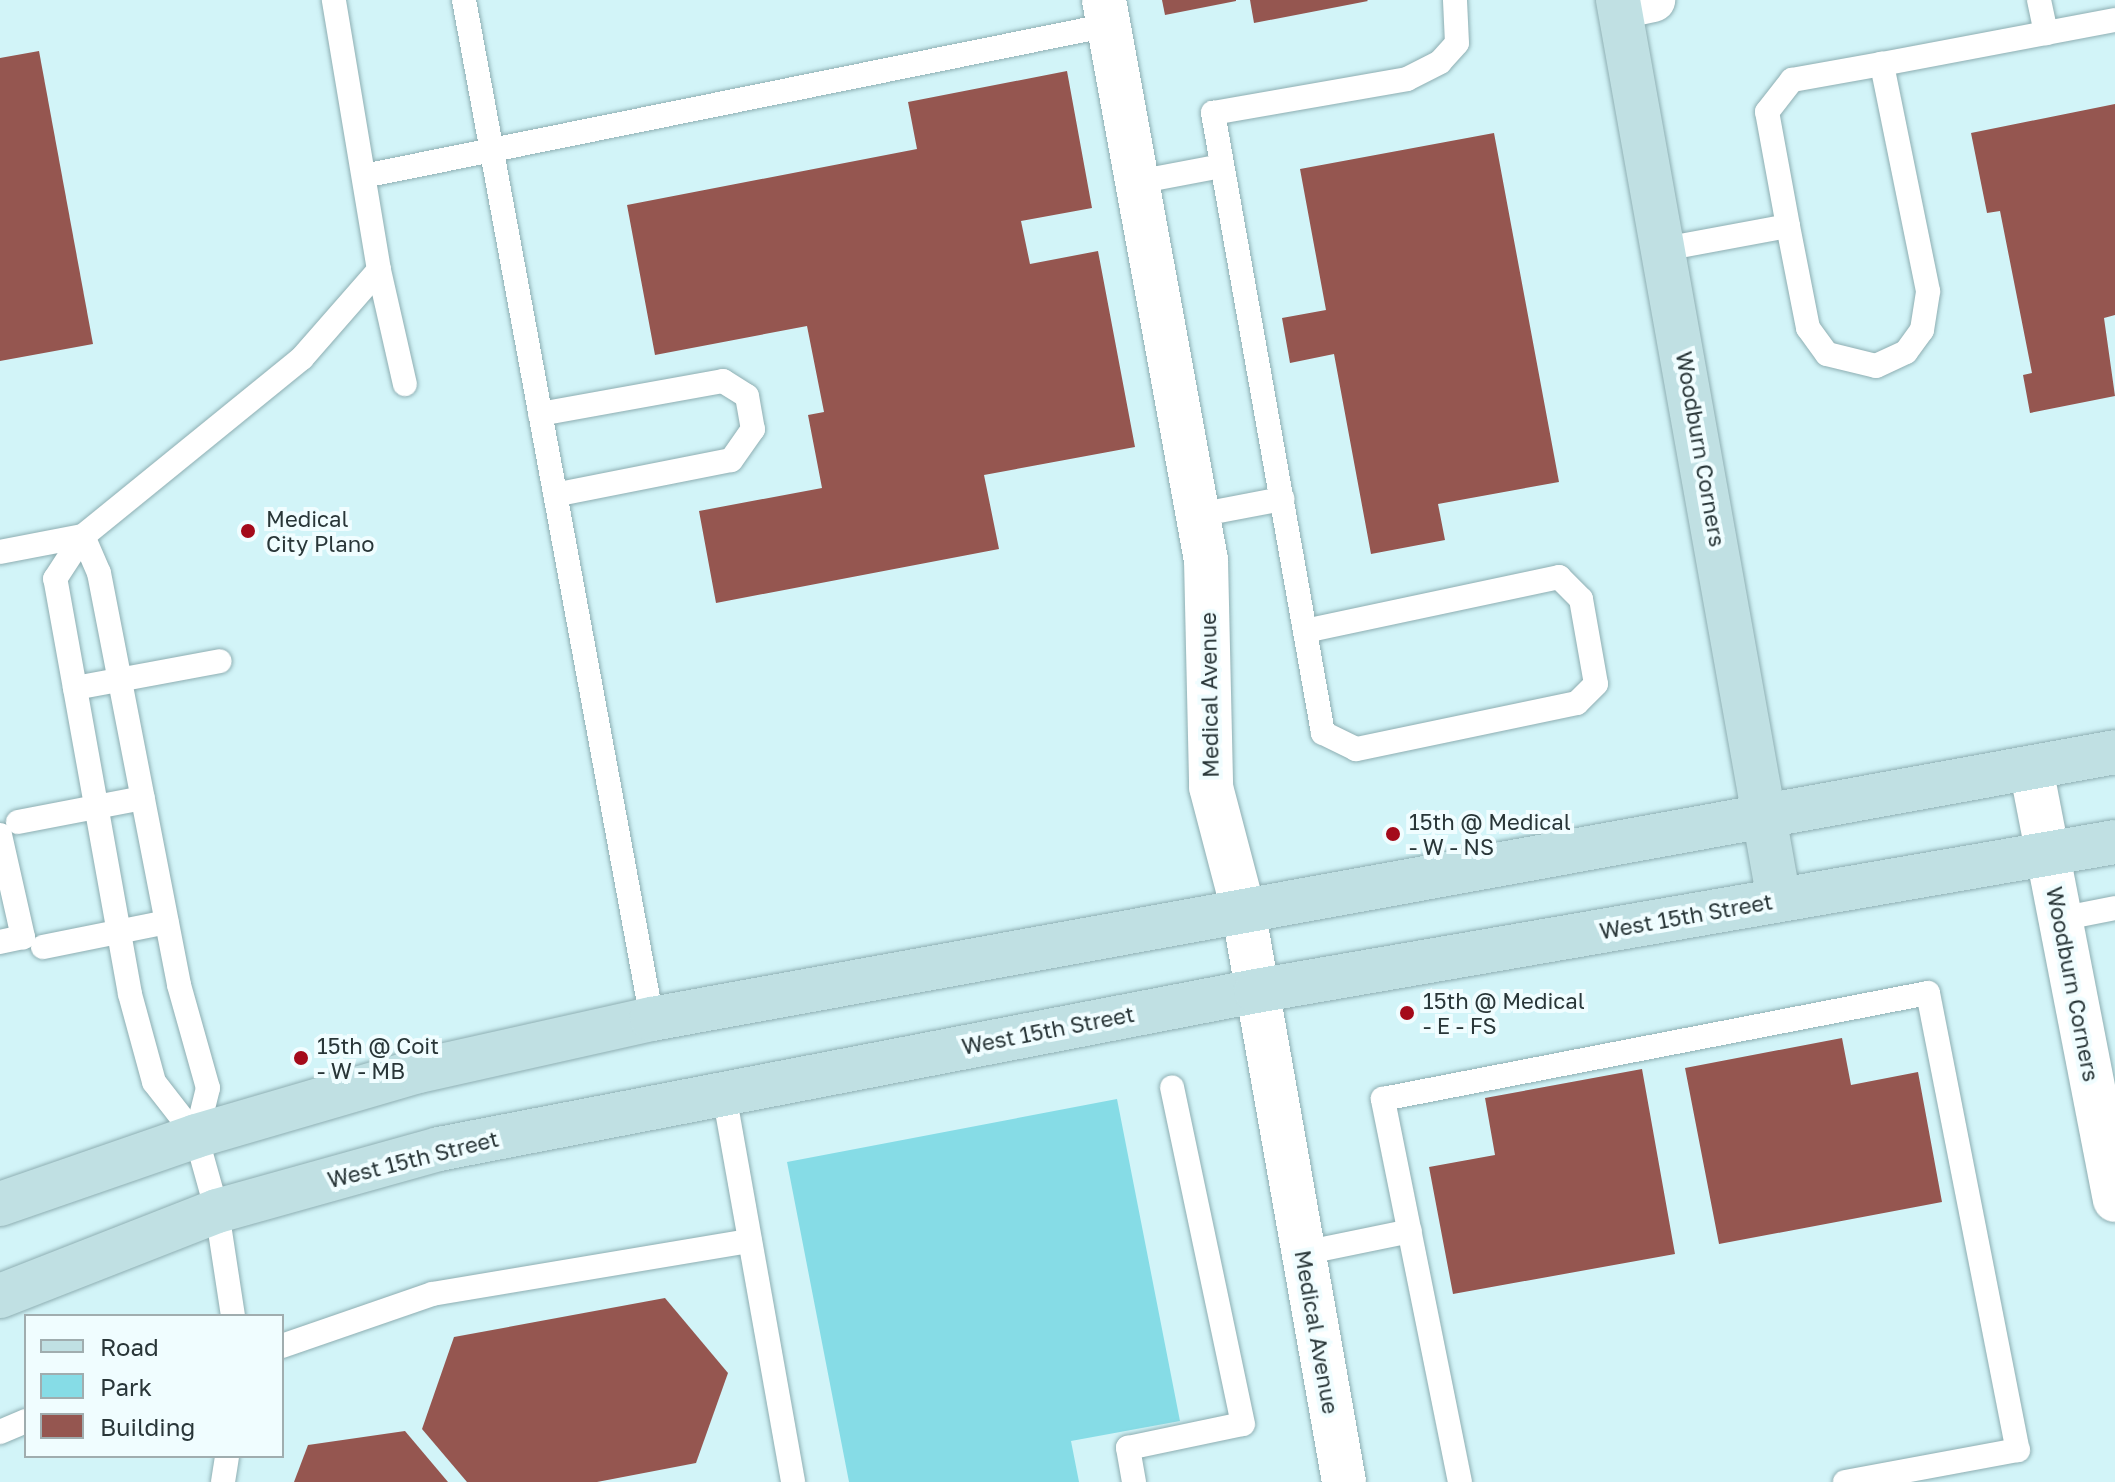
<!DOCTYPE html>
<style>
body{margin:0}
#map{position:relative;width:2115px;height:1482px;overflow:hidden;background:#d2f4f8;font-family:"Golos Text",sans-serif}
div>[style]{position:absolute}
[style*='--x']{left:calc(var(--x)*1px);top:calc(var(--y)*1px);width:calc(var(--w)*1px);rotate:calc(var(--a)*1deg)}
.green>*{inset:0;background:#86dce6}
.building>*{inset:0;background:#955650}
.roads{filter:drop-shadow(0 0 2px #8eaeb2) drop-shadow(0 0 2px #8eaeb2)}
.lane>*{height:24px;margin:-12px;padding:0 12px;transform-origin:12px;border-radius:12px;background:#fff}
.street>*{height:44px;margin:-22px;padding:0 22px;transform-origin:22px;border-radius:22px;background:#fff}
.secondary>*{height:44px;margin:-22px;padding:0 22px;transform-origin:22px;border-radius:22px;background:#c0e0e3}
.dots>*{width:22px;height:22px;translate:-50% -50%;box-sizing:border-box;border:4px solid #f0fdff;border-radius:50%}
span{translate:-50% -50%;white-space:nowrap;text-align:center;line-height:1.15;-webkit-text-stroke:8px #f0fdff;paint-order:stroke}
.street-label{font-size:22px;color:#293638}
.poi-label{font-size:22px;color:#293638}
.left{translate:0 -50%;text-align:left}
.legend{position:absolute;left:24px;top:1314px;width:260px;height:144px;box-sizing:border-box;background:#f0fdff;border:2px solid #a0adaf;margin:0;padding:10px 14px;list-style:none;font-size:24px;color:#293638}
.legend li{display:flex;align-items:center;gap:16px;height:40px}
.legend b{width:40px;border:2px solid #a0adaf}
</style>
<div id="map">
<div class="green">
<i style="clip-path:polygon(1117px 1099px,1180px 1421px,1071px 1441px,1079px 1482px,849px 1482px,787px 1162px)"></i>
</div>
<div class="building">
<i style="clip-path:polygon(1162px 0,1236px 0,1236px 1px,1165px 15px)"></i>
<i style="clip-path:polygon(1250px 0,1367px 0,1368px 1px,1254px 23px)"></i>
<i style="clip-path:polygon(39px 51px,93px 344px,0 361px,0 58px)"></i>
<i style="clip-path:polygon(1067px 71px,1092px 208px,1021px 221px,1030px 264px,1098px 251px,1135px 447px,984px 475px,999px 549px,716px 603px,699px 511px,822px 488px,808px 415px,824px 412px,807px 326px,655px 355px,627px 205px,917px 149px,908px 102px)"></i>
<i style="clip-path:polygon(2115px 104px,2115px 315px,2104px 318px,2115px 396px,2030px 413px,2023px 375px,2032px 373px,2000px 211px,1987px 213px,1971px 133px)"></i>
<i style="clip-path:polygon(1494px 133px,1559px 482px,1438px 504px,1445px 540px,1371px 554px,1334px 354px,1290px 363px,1282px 318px,1326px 310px,1300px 169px)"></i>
<i style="clip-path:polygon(1842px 1038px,1851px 1085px,1918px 1072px,1942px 1202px,1719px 1244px,1685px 1068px)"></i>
<i style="clip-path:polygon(1642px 1069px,1675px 1254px,1453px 1294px,1429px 1167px,1495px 1155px,1485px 1098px)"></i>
<i style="clip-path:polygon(665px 1298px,728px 1373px,696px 1463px,597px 1482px,467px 1482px,422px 1429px,454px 1337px)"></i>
<i style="clip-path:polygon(405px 1431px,448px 1482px,294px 1482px,308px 1445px)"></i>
</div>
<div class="roads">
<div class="lane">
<i style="--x:464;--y:0;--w:1036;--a:79.55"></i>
<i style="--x:2039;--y:0;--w:34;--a:78"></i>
<i style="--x:364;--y:176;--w:760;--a:-11.46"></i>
<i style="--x:1137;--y:182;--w:86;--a:-10.7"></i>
<i style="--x:1788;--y:226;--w:116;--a:-100.4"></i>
<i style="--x:1767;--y:112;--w:41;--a:-52"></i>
<i style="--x:1792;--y:80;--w:91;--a:-10.1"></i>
<i style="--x:1664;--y:249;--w:126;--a:-10.5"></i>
<i style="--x:1788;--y:226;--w:104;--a:78.9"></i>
<i style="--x:1808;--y:328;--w:32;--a:54"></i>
<i style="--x:1827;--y:354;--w:50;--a:13.8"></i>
<i style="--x:1876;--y:366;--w:33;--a:-25"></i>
<i style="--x:1906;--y:352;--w:27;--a:-54"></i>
<i style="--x:1922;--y:330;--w:39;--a:-81"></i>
<i style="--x:1928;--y:291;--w:232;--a:-101.5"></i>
<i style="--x:1882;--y:64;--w:237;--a:-10.7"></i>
<i style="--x:379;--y:270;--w:117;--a:77.2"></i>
<i style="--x:540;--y:414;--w:186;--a:-10.2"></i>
<i style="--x:723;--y:381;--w:28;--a:32"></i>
<i style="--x:747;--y:396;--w:34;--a:80"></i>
<i style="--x:753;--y:429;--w:38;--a:125"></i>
<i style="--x:731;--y:460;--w:179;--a:168.8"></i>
<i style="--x:1198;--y:515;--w:86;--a:-10.8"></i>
<i style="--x:83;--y:536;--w:40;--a:66.6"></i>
<i style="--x:99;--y:573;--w:420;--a:79"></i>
<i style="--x:179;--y:985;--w:107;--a:74.3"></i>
<i style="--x:208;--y:1088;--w:49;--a:104"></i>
<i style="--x:0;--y:552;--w:85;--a:-10.9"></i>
<i style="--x:1305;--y:631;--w:260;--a:-12"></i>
<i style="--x:1559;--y:577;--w:31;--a:45"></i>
<i style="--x:1581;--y:599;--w:86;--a:80"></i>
<i style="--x:1596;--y:684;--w:27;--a:135"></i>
<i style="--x:1577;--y:703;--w:226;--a:168.2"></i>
<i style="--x:1356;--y:749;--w:37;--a:-154"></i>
<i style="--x:1323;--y:733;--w:630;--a:-100.06"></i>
<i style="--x:1213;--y:113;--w:197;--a:-9.9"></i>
<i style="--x:1407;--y:79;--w:37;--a:-27"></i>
<i style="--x:1440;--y:62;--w:25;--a:-48"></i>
<i style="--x:1457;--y:43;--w:43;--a:-92.7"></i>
<i style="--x:75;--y:688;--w:147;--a:-10.5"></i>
<i style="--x:18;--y:822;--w:127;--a:-10.9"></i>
<i style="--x:0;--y:835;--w:105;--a:77.3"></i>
<i style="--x:23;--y:937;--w:24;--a:168"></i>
<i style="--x:2060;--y:919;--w:56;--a:-11.3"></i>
<i style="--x:43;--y:947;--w:126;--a:-11.4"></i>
<i style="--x:724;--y:1094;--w:394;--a:79.9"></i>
<i style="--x:1303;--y:1253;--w:109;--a:-11.6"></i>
<i style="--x:233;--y:1316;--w:106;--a:-98.7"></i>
<i style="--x:217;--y:1211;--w:78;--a:-105.6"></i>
<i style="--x:196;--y:1136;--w:68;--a:-127.9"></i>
<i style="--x:154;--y:1082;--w:91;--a:-105.3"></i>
<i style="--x:130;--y:994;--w:422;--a:-100.2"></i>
<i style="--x:55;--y:579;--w:51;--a:-56.9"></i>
<i style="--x:83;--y:536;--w:282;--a:-39.1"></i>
<i style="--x:302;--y:358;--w:117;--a:-48.8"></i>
<i style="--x:379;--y:270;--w:274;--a:-99.5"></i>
<i style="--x:282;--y:1346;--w:159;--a:-19.1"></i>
<i style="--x:432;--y:1294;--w:322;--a:-9.5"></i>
<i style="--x:0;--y:1432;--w:28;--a:-23"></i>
<i style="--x:223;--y:1482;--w:26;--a:-81"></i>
<i style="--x:1134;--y:1482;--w:35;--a:-100"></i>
<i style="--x:1128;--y:1448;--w:117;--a:-11.8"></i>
<i style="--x:1243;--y:1424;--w:344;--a:-101.9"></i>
<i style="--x:1460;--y:1482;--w:391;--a:-101.4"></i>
<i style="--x:1383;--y:1099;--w:555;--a:-11.01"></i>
<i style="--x:1928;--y:993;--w:466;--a:78.9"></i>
<i style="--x:2018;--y:1450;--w:176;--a:169.5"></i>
</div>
<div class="street">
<i style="--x:1104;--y:0;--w:569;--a:79.68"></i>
<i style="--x:1206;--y:560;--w:227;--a:88.7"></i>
<i style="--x:1211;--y:787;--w:126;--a:75.3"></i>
<i style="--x:1243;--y:909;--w:582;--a:80"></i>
<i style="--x:1620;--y:7;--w:34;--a:-12"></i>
<i style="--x:2031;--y:768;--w:440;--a:79"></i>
</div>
<div class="secondary">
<i style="--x:1618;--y:0;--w:914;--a:79.86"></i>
<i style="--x:0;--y:1204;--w:207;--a:-19.1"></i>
<i style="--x:196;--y:1136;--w:232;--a:-16.3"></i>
<i style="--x:419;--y:1071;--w:239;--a:-12.6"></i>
<i style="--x:652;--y:1019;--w:1487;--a:-10.34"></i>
<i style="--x:0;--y:1296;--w:233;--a:-21.4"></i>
<i style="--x:217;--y:1211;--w:230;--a:-15.6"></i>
<i style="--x:439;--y:1149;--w:832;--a:-10.95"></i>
<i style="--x:1256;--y:991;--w:872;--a:-9.84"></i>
</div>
</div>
<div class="dots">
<i style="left:248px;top:531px;background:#a40a1a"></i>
<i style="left:1393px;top:834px;background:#a40a1a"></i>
<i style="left:1407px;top:1013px;background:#a40a1a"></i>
<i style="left:301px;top:1058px;background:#a40a1a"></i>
</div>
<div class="street-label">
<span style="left:1701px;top:449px;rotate:80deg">Woodburn Corners</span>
<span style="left:1209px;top:695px;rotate:-91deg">Medical Avenue</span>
<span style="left:1686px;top:916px;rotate:-10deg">West 15th Street</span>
<span style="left:2073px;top:984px;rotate:79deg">Woodburn Corners</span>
<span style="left:1048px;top:1030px;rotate:-11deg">West 15th Street</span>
<span style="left:413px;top:1159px;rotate:-14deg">West 15th Street</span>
<span style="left:1317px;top:1332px;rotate:80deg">Medical Avenue</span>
</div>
<div class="poi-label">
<span class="left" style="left:266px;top:531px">Medical<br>City Plano</span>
<span class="left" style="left:1409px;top:834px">15th @ Medical<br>- W - NS</span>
<span class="left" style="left:1423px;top:1013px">15th @ Medical<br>- E - FS</span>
<span class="left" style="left:317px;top:1058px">15th @ Coit<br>- W - MB</span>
</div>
<ul class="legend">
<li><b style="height:10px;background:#c0e0e3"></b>Road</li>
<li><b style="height:22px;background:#86dce6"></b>Park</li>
<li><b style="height:22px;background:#955650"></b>Building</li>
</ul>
</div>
